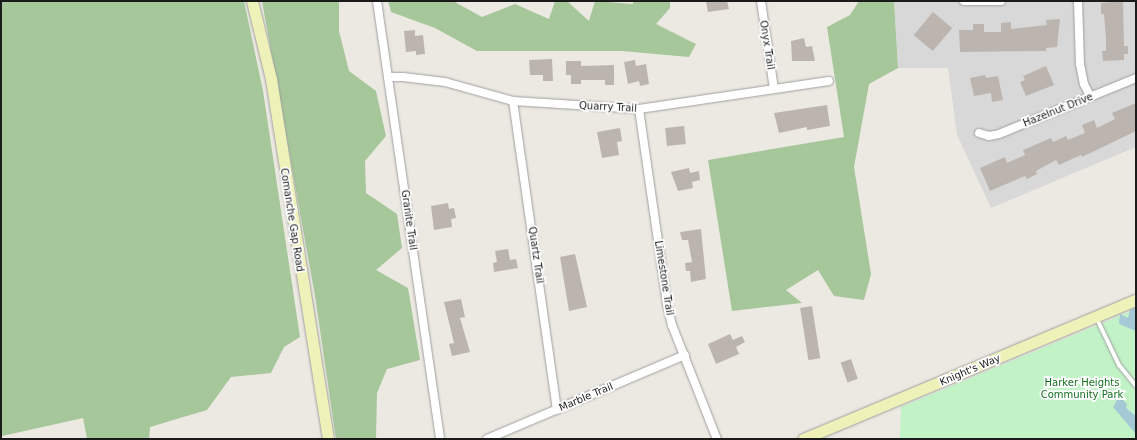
<!DOCTYPE html>
<style>
body{margin:0}
#map{position:relative;width:1137px;height:440px;overflow:hidden;background:#ece9e2;font-family:"DejaVu Sans",sans-serif}
div>[style]{position:absolute}
[style*='--x']{left:calc(var(--x)*1px);top:calc(var(--y)*1px);width:calc(var(--w)*1px);rotate:calc(var(--a)*1deg)}
.residential>*{inset:0;background:#d9d8d8}
.forest>*{inset:0;background:#a6c79a}
.park>*{inset:0;background:#c1f3c7}
.water>*{inset:0;background:#a6c9d6}
.building>*{inset:0;background:#bcb5af;transform-origin:0 0}
.roads{filter:drop-shadow(0 0 1px #9f9f9f) drop-shadow(0 0 1px #9f9f9f)}
.lane>*{height:4px;margin:-2px;padding:0 2px;transform-origin:2px;border-radius:2px;background:#fff}
.street>*{height:8px;margin:-4px;padding:0 4px;transform-origin:4px;border-radius:4px;background:#fff}
.secondary>*{height:11px;margin:-5.5px;padding:0 5.5px;transform-origin:5.5px;border-radius:5.5px;background:#eef2b9}
span{translate:-50% -50%;white-space:nowrap;text-align:center;line-height:1.15;-webkit-text-stroke:3.5px #fff;paint-order:stroke}
.street-label{font-size:10px;color:#1b1b1b}
.park-label{font-size:10px;color:#156d1f}
.frame{position:absolute;inset:0;border:2px solid #1b1b1b;pointer-events:none}
</style>
<div id="map">
<div class="residential">
<i style="clip-path:polygon(894px 1px,1136px 1px,1136px 147px,991px 208px,957px 135px,948px 68px,898px 68px)"></i>
</div>
<div class="forest">
<i style="clip-path:polygon(1px 1px,244px 1px,263px 91px,300px 337px,284px 347px,271px 373px,231px 377px,207px 410px,150px 427px,149px 439px,87px 439px,83px 418px,2px 436px,1px 439px)"></i>
<i style="clip-path:polygon(262px 1px,339px 1px,339px 31px,349px 71px,376px 91px,386px 136px,365px 161px,366px 193px,397px 214px,402px 248px,376px 270px,408px 288px,420px 360px,387px 369px,377px 393px,376px 439px,336px 439px,315px 296px)"></i>
<i style="clip-path:polygon(388px 1px,453px 1px,482px 17px,515px 4px,549px 19px,555px 1px,567px 1px,589px 21px,595px 1px,633px 4px,633px 1px,670px 1px,670px 8px,656px 24px,696px 44px,689px 57px,622px 51px,477px 51px,435px 28px,391px 12px)"></i>
<i style="clip-path:polygon(859px 1px,894px 1px,898px 68px,869px 84px,854px 167px,871px 274px,864px 300px,834px 296px,818px 270px,786px 290px,802px 303px,732px 311px,708px 160px,844px 137px,827px 27px,850px 15px)"></i>
</div>
<div class="park">
<i style="clip-path:polygon(1136px 309px,1136px 439px,900px 439px,901px 407px)"></i>
</div>
<div class="water">
<i style="clip-path:polygon(1136px 307px,1136px 331px,1119px 324px,1120px 314px,1128px 318px,1130px 310px)"></i>
<i style="clip-path:polygon(1117px 400px,1123px 400px,1127px 404px,1126px 408px,1136px 416px,1136px 434px,1113px 407px)"></i>
</div>
<div class="building">
<i style="clip-path:polygon(706px 1px,727px 1px,729px 9px,708px 12px)"></i>
<i style="clip-path:polygon(1123px 1px,1124px 46px,1128px 46px,1128px 54px,1124px 54px,1124px 60px,1103px 61px,1102px 51px,1106px 51px,1106px 37px,1104px 14px,1101px 14px,1101px 3px)"></i>
<i style="left:933px;top:12px;width:25px;height:30px;rotate:40deg"></i>
<i style="clip-path:polygon(1060px 19px,1057px 47px,1046px 48px,1046px 51px,960px 52px,959px 30px,973px 30px,973px 24px,984px 24px,984px 32px,1001px 32px,1001px 23px,1011px 22px,1011px 29px,1047px 25px,1046px 20px)"></i>
<i style="clip-path:polygon(415px 30px,415px 36px,423px 35px,425px 54px,416px 55px,416px 51px,406px 52px,404px 31px)"></i>
<i style="clip-path:polygon(804px 38px,806px 47px,812px 46px,815px 61px,792px 61px,791px 41px)"></i>
<i style="clip-path:polygon(552px 59px,553px 81px,543px 81px,543px 75px,530px 75px,529px 60px)"></i>
<i style="clip-path:polygon(635px 60px,636px 66px,646px 64px,649px 84px,640px 86px,639px 81px,628px 84px,624px 62px)"></i>
<i style="clip-path:polygon(566px 61px,581px 61px,581px 66px,614px 65px,614px 85px,605px 85px,605px 80px,581px 80px,581px 84px,571px 84px,571px 75px,566px 75px)"></i>
<i style="clip-path:polygon(1046px 66px,1054px 85px,1026px 96px,1020px 82px,1025px 80px,1023px 76px)"></i>
<i style="clip-path:polygon(985px 75px,986px 78px,998px 76px,1003px 100px,992px 102px,991px 93px,974px 96px,970px 78px)"></i>
<i style="clip-path:polygon(1136px 103px,1136px 131px,1082px 157px,1081px 155px,1059px 165px,1056px 160px,1036px 171px,1037px 174px,1027px 179px,1025px 176px,990px 191px,980px 168px,1005px 157px,1007px 163px,1025px 155px,1023px 150px,1051px 138px,1053px 142px,1066px 136px,1068px 140px,1085px 133px,1082px 125px,1094px 120px,1097px 128px,1115px 119px,1112px 113px)"></i>
<i style="clip-path:polygon(827px 105px,830px 126px,807px 130px,807px 127px,779px 133px,774px 113px)"></i>
<i style="left:684px;top:126px;width:18px;height:19px;rotate:84deg"></i>
<i style="clip-path:polygon(620px 128px,622px 141px,617px 142px,619px 155px,602px 158px,597px 132px)"></i>
<i style="clip-path:polygon(689px 168px,690px 173px,699px 171px,700px 180px,692px 182px,693px 188px,678px 191px,671px 172px)"></i>
<i style="clip-path:polygon(448px 203px,449px 209px,454px 208px,456px 218px,451px 219px,452px 227px,434px 230px,431px 206px)"></i>
<i style="clip-path:polygon(701px 229px,706px 279px,691px 282px,690px 271px,686px 271px,685px 263px,692px 262px,688px 240px,682px 240px,680px 232px)"></i>
<i style="clip-path:polygon(508px 249px,510px 260px,516px 259px,518px 268px,494px 272px,493px 263px,497px 262px,495px 251px)"></i>
<i style="clip-path:polygon(575px 254px,587px 307px,569px 311px,560px 257px)"></i>
<i style="clip-path:polygon(461px 299px,465px 317px,460px 318px,470px 352px,452px 356px,449px 344px,454px 343px,444px 302px)"></i>
<i style="left:812px;top:306px;width:53px;height:12px;rotate:81deg"></i>
<i style="clip-path:polygon(730px 334px,733px 340px,742px 336px,745px 342px,736px 347px,739px 354px,716px 364px,708px 344px)"></i>
<i style="left:851px;top:359px;width:21px;height:11px;rotate:71deg"></i>
</div>
<div class="roads">
<div class="lane">
<i style="--x:1096;--y:317;--w:53;--a:64.4"></i>
<i style="--x:1119;--y:365;--w:27;--a:51"></i>
</div>
<div class="street">
<i style="--x:377;--y:1;--w:443;--a:81.8"></i>
<i style="--x:761;--y:1;--w:89;--a:81.6"></i>
<i style="--x:964;--y:1;--w:37;--a:0"></i>
<i style="--x:1078;--y:1;--w:63;--a:88.2"></i>
<i style="--x:1080;--y:64;--w:20;--a:79"></i>
<i style="--x:1084;--y:84;--w:13;--a:63"></i>
<i style="--x:388;--y:77;--w:15;--a:0"></i>
<i style="--x:403;--y:77;--w:42;--a:6.8"></i>
<i style="--x:445;--y:82;--w:71;--a:15.6"></i>
<i style="--x:513;--y:101;--w:126;--a:3.6"></i>
<i style="--x:639;--y:109;--w:192;--a:-8.4"></i>
<i style="--x:513;--y:101;--w:312;--a:81.9"></i>
<i style="--x:639;--y:109;--w:197;--a:81.8"></i>
<i style="--x:667;--y:304;--w:22;--a:77"></i>
<i style="--x:672;--y:325;--w:123;--a:68.5"></i>
<i style="--x:979;--y:133;--w:10;--a:17"></i>
<i style="--x:989;--y:136;--w:10;--a:-11"></i>
<i style="--x:999;--y:134;--w:148;--a:-22.2"></i>
<i style="--x:487;--y:439;--w:215;--a:-23"></i>
</div>
<div class="secondary">
<i style="--x:252;--y:1;--w:80;--a:76.3"></i>
<i style="--x:271;--y:79;--w:364;--a:81"></i>
<i style="--x:803;--y:439;--w:361;--a:-22.7"></i>
</div>
</div>
<div class="street-label">
<span style="left:767px;top:45px;rotate:81deg">Onyx Trail</span>
<span style="left:608px;top:107px;rotate:3deg">Quarry Trail</span>
<span style="left:1058px;top:110px;rotate:-22deg">Hazelnut Drive</span>
<span style="left:292px;top:220px;rotate:81deg">Comanche Gap Road</span>
<span style="left:409px;top:220px;rotate:82deg">Granite Trail</span>
<span style="left:536px;top:255px;rotate:82deg">Quartz Trail</span>
<span style="left:664px;top:278px;rotate:81deg">Limestone Trail</span>
<span style="left:970px;top:370px;rotate:-23deg">Knight's Way</span>
<span style="left:586px;top:397px;rotate:-23deg">Marble Trail</span>
</div>
<div class="park-label">
<span style="left:1082px;top:388px">Harker Heights<br>Community Park</span>
</div>
<div class="frame"></div>
</div>
